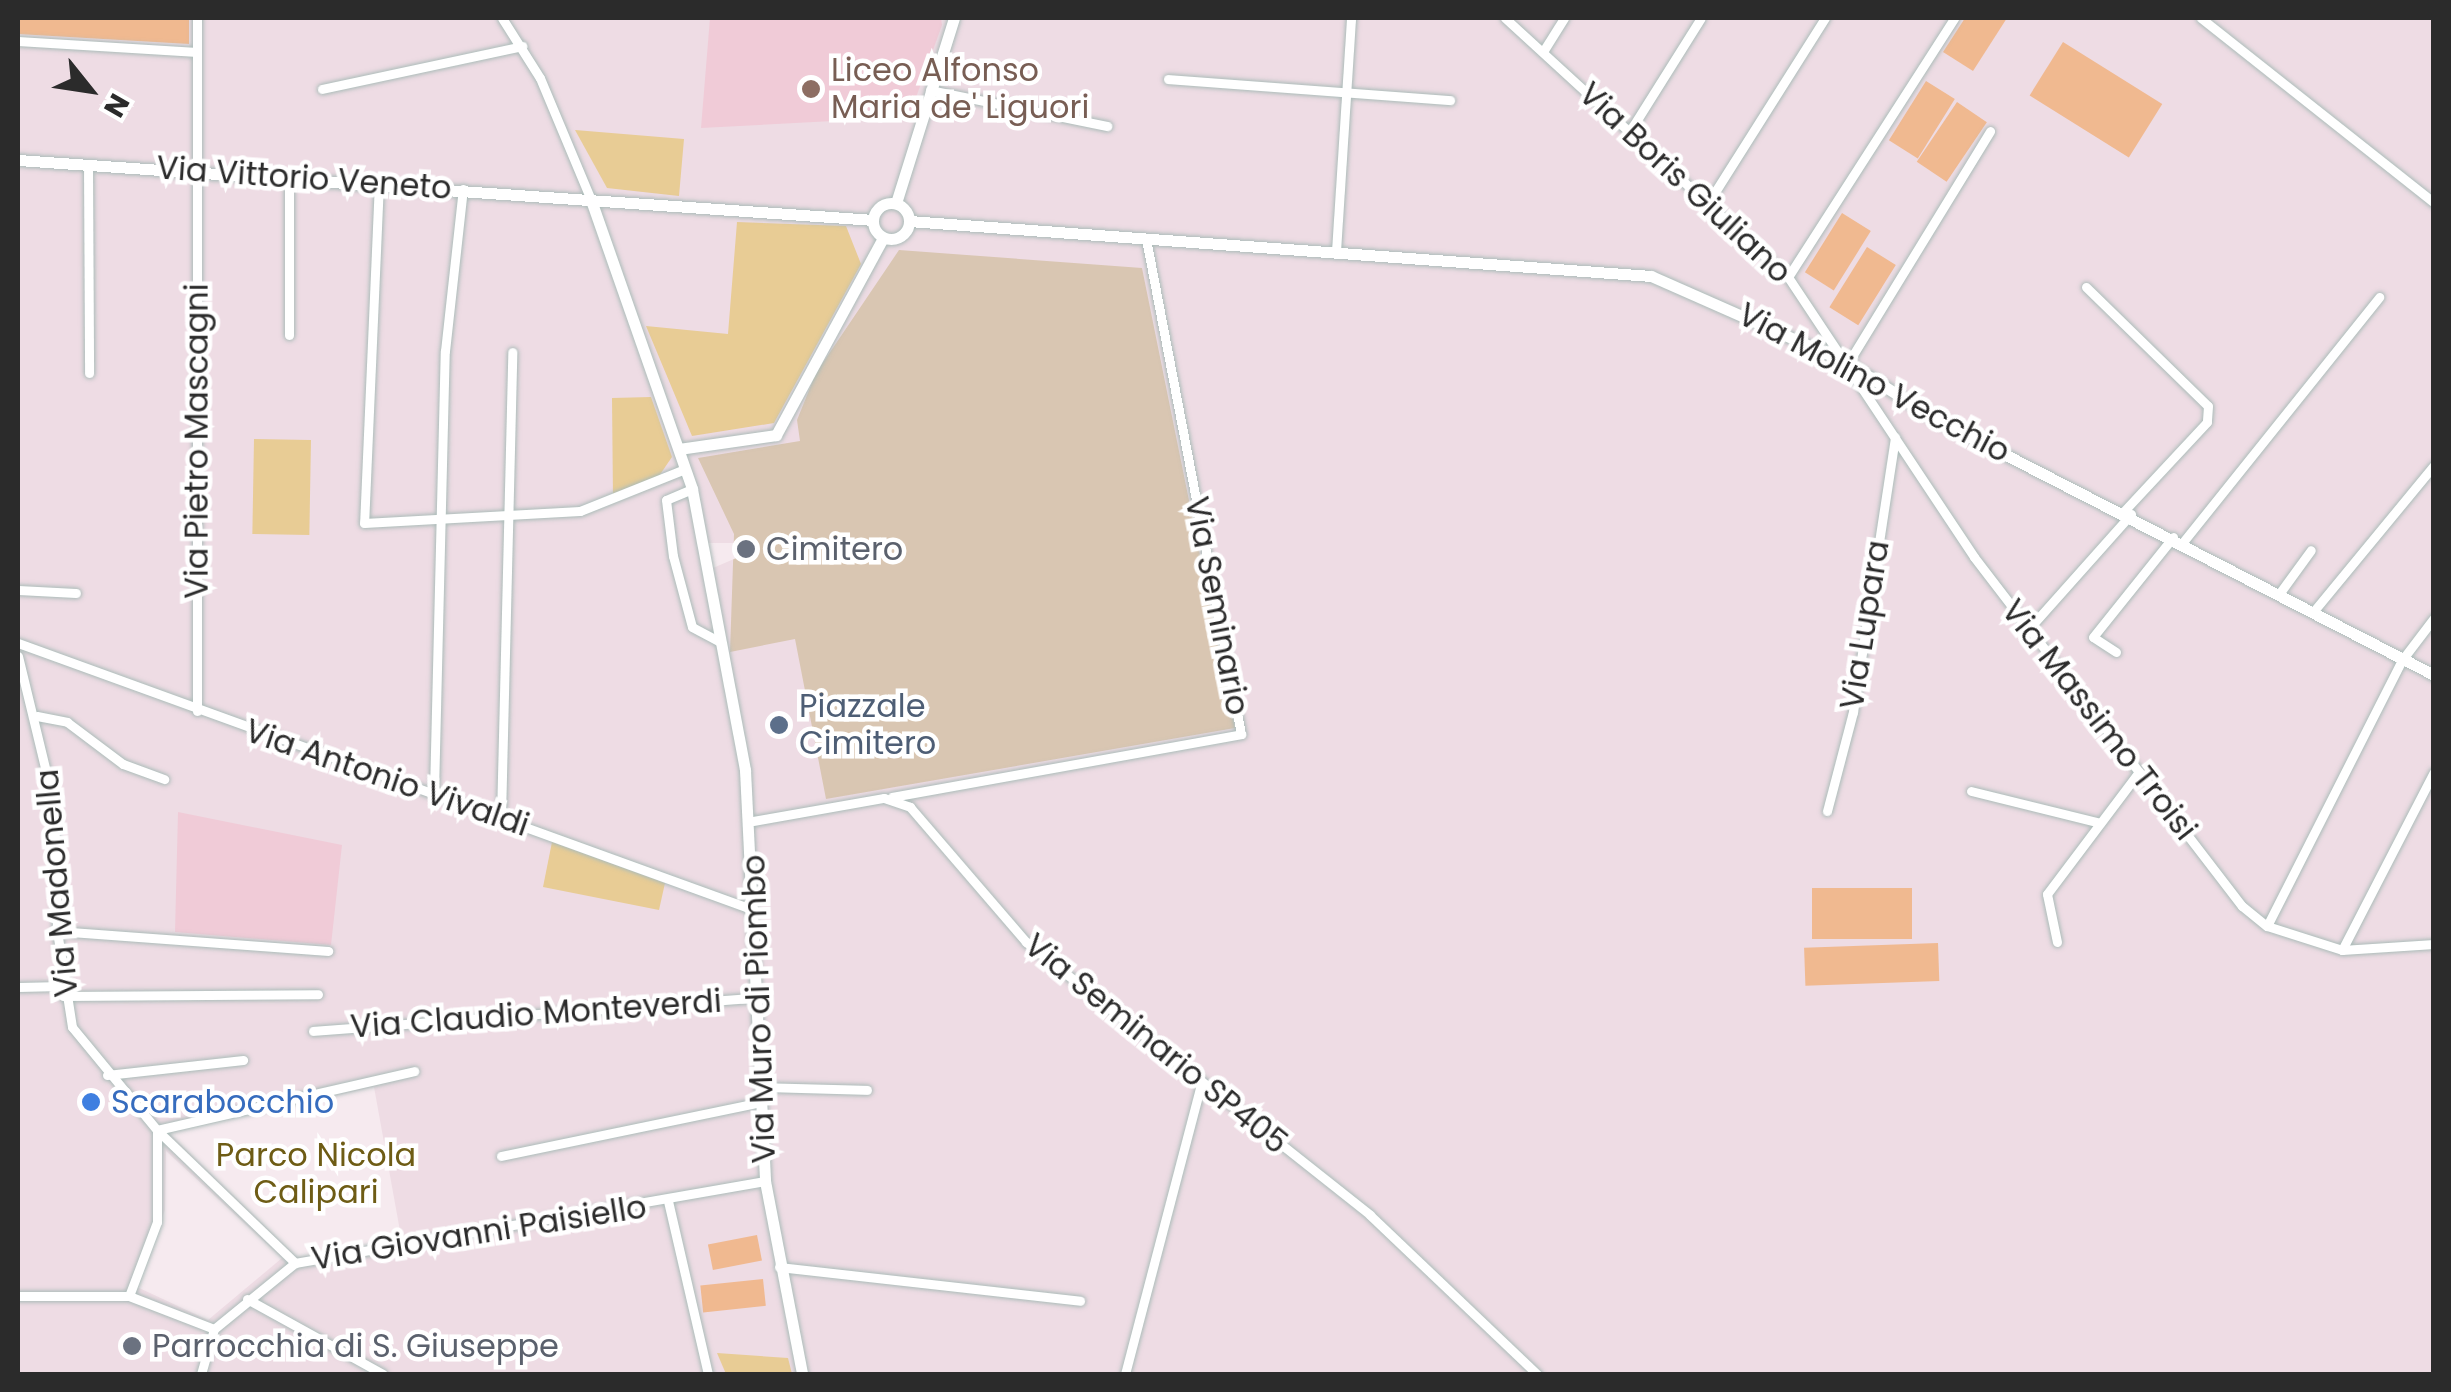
<!DOCTYPE html>
<style>
body{margin:0}
#map{position:relative;width:2451px;height:1392px;overflow:hidden;background:#eedce4;font-family:Poppins,sans-serif}
div>[style]{position:absolute}
[style*='--x']{left:calc(var(--x)*1px);top:calc(var(--y)*1px);width:calc(var(--w)*1px);rotate:calc(var(--a)*1deg)}
.education>*{inset:0;background:#f0cbd7}
.green>*{inset:0;background:#e8cc95;transform-origin:0 0}
.cemetery>*{inset:0;background:#d9c6b2}
.pitch>*{inset:0;background:#f0b990;transform-origin:0 0}
.plaza>*{inset:0;background:#f6eaef}
.roads{filter:drop-shadow(0 0 2px #acbcb9) drop-shadow(0 0 2px #acbcb9)}
.minor>*{height:9px;margin:-4.5px;padding:0 4.5px;transform-origin:4.5px;border-radius:4.5px;background:#fff}
.tertiary>*{height:11px;margin:-5.5px;padding:0 5.5px;transform-origin:5.5px;border-radius:5.5px;background:#fff}
.tertiary>.ring{margin:-5.5px;padding:0;box-sizing:content-box;background:none;border:11px solid #fff;border-radius:50%}
.dots>*{width:28px;height:28px;translate:-50% -50%;box-sizing:border-box;border:5px solid #fff;border-radius:50%}
span{translate:-50% -50%;white-space:nowrap;text-align:center;line-height:1.15;-webkit-text-stroke:9px #fff;paint-order:stroke}
.education-label{font-size:32px;color:#785e54}
.left{translate:0 -50%;text-align:left}
.street-label{font-size:32px;color:#2b2b2b}
.worship-label{font-size:32px;color:#5b616d}
.service-label{font-size:32px;color:#4e5e75}
.shop-label{font-size:32px;color:#366cbe}
.park-label{font-size:32px;color:#6e5c15}
.frame{position:absolute;inset:0;border:20px solid #2b2b2b;pointer-events:none}
.north{position:absolute;left:40px;top:40px;width:100px;height:100px;-webkit-text-stroke:8px #fff;paint-order:stroke;rotate:120deg;font-size:28px;font-weight:700;line-height:40px;text-align:center;color:#2b2b2b}
.north::after{content:'';display:block;margin:auto;width:35px;height:45px;background:#2b2b2b;clip-path:polygon(50% 0,100% 100%,50% 72%,0 100%)}
</style>
<div id="map">
<div class="education">
<i style="clip-path:polygon(710px 18px,941px 18px,942px 25px,909px 117px,701px 128px)"></i>
<i style="clip-path:polygon(178px 812px,342px 845px,331px 945px,175px 932px)"></i>
</div>
<div class="green">
<i style="clip-path:polygon(575px 130px,684px 139px,679px 196px,607px 188px)"></i>
<i style="clip-path:polygon(737px 222px,846px 226px,861px 264px,774px 423px,692px 436px,646px 326px,728px 334px)"></i>
<i style="clip-path:polygon(651px 397px,672px 457px,659px 476px,613px 499px,612px 398px)"></i>
<i style="left:254px;top:439px;width:57px;height:95px;rotate:1deg"></i>
<i style="clip-path:polygon(552px 842px,665px 883px,659px 910px,543px 887px)"></i>
<i style="clip-path:polygon(717px 1353px,788px 1358px,792px 1374px,726px 1374px)"></i>
</div>
<div class="cemetery">
<i style="clip-path:polygon(899px 250px,1142px 268px,1235px 728px,826px 799px,795px 639px,730px 652px,734px 534px,698px 458px,800px 441px,797px 420px,816px 373px)"></i>
</div>
<div class="pitch">
<i style="clip-path:polygon(20px 18px,189px 18px,189px 44px,18px 34px)"></i>
<i style="clip-path:polygon(1965px 18px,2007px 18px,1973px 71px,1943px 52px)"></i>
<i style="left:2063px;top:42px;width:117px;height:63px;rotate:32deg"></i>
<i style="left:1926px;top:81px;width:34px;height:70px;rotate:32deg"></i>
<i style="left:1957px;top:102px;width:36px;height:72px;rotate:34deg"></i>
<i style="left:1842px;top:213px;width:34px;height:70px;rotate:32deg"></i>
<i style="left:1867px;top:247px;width:34px;height:71px;rotate:32deg"></i>
<i style="left:1812px;top:888px;width:100px;height:51px"></i>
<i style="left:1938px;top:943px;width:38px;height:134px;rotate:88deg"></i>
<i style="left:757px;top:1235px;width:26px;height:50px;rotate:79deg"></i>
<i style="left:763px;top:1279px;width:27px;height:63px;rotate:84deg"></i>
</div>
<div class="plaza">
<i style="clip-path:polygon(707px 543px,739px 543px,741px 556px,713px 568px)"></i>
<i style="clip-path:polygon(374px 1087px,402px 1242px,297px 1257px,169px 1133px)"></i>
<i style="clip-path:polygon(166px 1151px,282px 1258px,208px 1320px,137px 1287px,165px 1210px)"></i>
</div>
<div class="roads">
<div class="minor">
<i style="--x:197;--y:18;--w:693;--a:90"></i>
<i style="--x:502;--y:18;--w:71;--a:57.7"></i>
<i style="--x:540;--y:78;--w:132;--a:67.3"></i>
<i style="--x:1505;--y:18;--w:384;--a:42.5"></i>
<i style="--x:1788;--y:277;--w:336;--a:56.4"></i>
<i style="--x:1974;--y:557;--w:440;--a:52.5"></i>
<i style="--x:2242;--y:906;--w:32;--a:39"></i>
<i style="--x:2267;--y:926;--w:79;--a:17.7"></i>
<i style="--x:2342;--y:950;--w:92;--a:-3.7"></i>
<i style="--x:2201;--y:18;--w:298;--a:38.4"></i>
<i style="--x:18;--y:41;--w:179;--a:3.5"></i>
<i style="--x:1544;--y:50;--w:38;--a:-58"></i>
<i style="--x:1168;--y:79;--w:283;--a:4.3"></i>
<i style="--x:322;--y:89;--w:205;--a:-12.1"></i>
<i style="--x:930;--y:90;--w:181;--a:11.5"></i>
<i style="--x:1630;--y:131;--w:133;--a:-57.9"></i>
<i style="--x:88;--y:164;--w:209;--a:89.7"></i>
<i style="--x:289;--y:177;--w:158;--a:90"></i>
<i style="--x:379;--y:182;--w:341;--a:92.5"></i>
<i style="--x:364;--y:523;--w:216;--a:-3.2"></i>
<i style="--x:580;--y:511;--w:113;--a:-21.8"></i>
<i style="--x:1708;--y:203;--w:219;--a:-57.7"></i>
<i style="--x:1336;--y:251;--w:233;--a:-86.3"></i>
<i style="--x:1788;--y:277;--w:308;--a:-57.3"></i>
<i style="--x:2086;--y:287;--w:170;--a:44.3"></i>
<i style="--x:2208;--y:406;--w:16;--a:94"></i>
<i style="--x:2207;--y:422;--w:122;--a:133"></i>
<i style="--x:1848;--y:363;--w:272;--a:-58.5"></i>
<i style="--x:692;--y:489;--w:28;--a:157"></i>
<i style="--x:666;--y:500;--w:56;--a:82.9"></i>
<i style="--x:673;--y:556;--w:73;--a:75"></i>
<i style="--x:692;--y:627;--w:32;--a:28"></i>
<i style="--x:2183;--y:542;--w:314;--a:-51.3"></i>
<i style="--x:18;--y:590;--w:58;--a:3"></i>
<i style="--x:2279;--y:594;--w:54;--a:-54"></i>
<i style="--x:2313;--y:612;--w:190;--a:-50.5"></i>
<i style="--x:2034;--y:623;--w:146;--a:-48.3"></i>
<i style="--x:18;--y:643;--w:783;--a:19.94"></i>
<i style="--x:2116;--y:652;--w:27;--a:-147"></i>
<i style="--x:2093;--y:637;--w:128;--a:-51.3"></i>
<i style="--x:18;--y:656;--w:153;--a:76.4"></i>
<i style="--x:54;--y:805;--w:126;--a:88.6"></i>
<i style="--x:57;--y:931;--w:97;--a:81.1"></i>
<i style="--x:72;--y:1027;--w:134;--a:50.5"></i>
<i style="--x:157;--y:1130;--w:192;--a:43.9"></i>
<i style="--x:37;--y:716;--w:31;--a:11"></i>
<i style="--x:67;--y:722;--w:70;--a:36.9"></i>
<i style="--x:123;--y:764;--w:44;--a:20.1"></i>
<i style="--x:1971;--y:791;--w:133;--a:13.9"></i>
<i style="--x:434;--y:792;--w:441;--a:-88.6"></i>
<i style="--x:445;--y:351;--w:163;--a:-83.7"></i>
<i style="--x:892;--y:797;--w:355;--a:-10.2"></i>
<i style="--x:1241;--y:734;--w:504;--a:-100.86"></i>
<i style="--x:1827;--y:811;--w:102;--a:-75.3"></i>
<i style="--x:1853;--y:712;--w:278;--a:-81.3"></i>
<i style="--x:501;--y:817;--w:465;--a:-88.6"></i>
<i style="--x:753;--y:821;--w:133;--a:-10"></i>
<i style="--x:884;--y:798;--w:28;--a:19"></i>
<i style="--x:910;--y:807;--w:178;--a:49.3"></i>
<i style="--x:1026;--y:942;--w:439;--a:38.4"></i>
<i style="--x:1370;--y:1215;--w:231;--a:43.6"></i>
<i style="--x:2267;--y:926;--w:298;--a:-63.1"></i>
<i style="--x:2402;--y:660;--w:53;--a:-52.7"></i>
<i style="--x:57;--y:931;--w:272;--a:4.2"></i>
<i style="--x:2057;--y:942;--w:49;--a:-101.8"></i>
<i style="--x:2047;--y:894;--w:153;--a:-53"></i>
<i style="--x:2342;--y:950;--w:200;--a:-62.7"></i>
<i style="--x:18;--y:987;--w:44;--a:-1.3"></i>
<i style="--x:63;--y:996;--w:255;--a:-0.4"></i>
<i style="--x:313;--y:1031;--w:448;--a:-4.3"></i>
<i style="--x:107;--y:1075;--w:137;--a:-6.3"></i>
<i style="--x:761;--y:1087;--w:106;--a:1.6"></i>
<i style="--x:157;--y:1130;--w:264;--a:-12.9"></i>
<i style="--x:501;--y:1156;--w:267;--a:-11.7"></i>
<i style="--x:668;--y:1201;--w:178;--a:77"></i>
<i style="--x:779;--y:1267;--w:303;--a:6.4"></i>
<i style="--x:18;--y:1296;--w:111;--a:0"></i>
<i style="--x:129;--y:1296;--w:91;--a:21.2"></i>
<i style="--x:129;--y:1296;--w:79;--a:-69.3"></i>
<i style="--x:157;--y:1222;--w:92;--a:-90"></i>
<i style="--x:247;--y:1299;--w:155;--a:28.9"></i>
<i style="--x:214;--y:1329;--w:104;--a:-39.2"></i>
<i style="--x:295;--y:1263;--w:477;--a:-9.9"></i>
<i style="--x:201;--y:1374;--w:47;--a:-73.9"></i>
<i style="--x:1125;--y:1374;--w:300;--a:-75.3"></i>
</div>
<div class="tertiary">
<i style="--x:18;--y:160;--w:857;--a:4.01"></i>
<i style="--x:591;--y:200;--w:306;--a:70.7"></i>
<i style="--x:692;--y:489;--w:286;--a:79.3"></i>
<i style="--x:745;--y:770;--w:411;--a:87.2"></i>
<i style="--x:765;--y:1181;--w:197;--a:79.1"></i>
<i class="ring" style="left:873px;top:203px;width:25px;height:25px"></i>
<i style="--x:896;--y:203;--w:194;--a:-72.6"></i>
<i style="--x:909;--y:221;--w:744;--a:4.24"></i>
<i style="--x:1651;--y:276;--w:215;--a:23.8"></i>
<i style="--x:1848;--y:363;--w:102;--a:32.6"></i>
<i style="--x:1934;--y:418;--w:562;--a:27.2"></i>
<i style="--x:679;--y:449;--w:98;--a:-8.2"></i>
<i style="--x:776;--y:435;--w:224;--a:-61.5"></i>
</div>
</div>
<div class="dots">
<i style="left:811px;top:89px;background:#8d6e63"></i>
<i style="left:746px;top:549px;background:#6b7280"></i>
<i style="left:779px;top:725px;background:#5c6f8a"></i>
<i style="left:91px;top:1102px;background:#3f7fe0"></i>
<i style="left:132px;top:1346px;background:#6b7280"></i>
</div>
<div class="education-label">
<span class="left" style="left:831px;top:89px">Liceo Alfonso<br>Maria de' Liguori</span>
</div>
<div class="street-label">
<span style="left:304px;top:178px;rotate:4deg">Via Vittorio Veneto</span>
<span style="left:1685px;top:183px;rotate:43deg">Via Boris Giuliano</span>
<span style="left:1874px;top:383px;rotate:28deg">Via Molino Vecchio</span>
<span style="left:197px;top:441px;rotate:-90deg">Via Pietro Mascagni</span>
<span style="left:1217px;top:606px;rotate:79deg">Via Seminario</span>
<span style="left:1865px;top:625px;rotate:-81deg">Via Lupara</span>
<span style="left:2099px;top:720px;rotate:52deg">Via Massimo Troisi</span>
<span style="left:387px;top:778px;rotate:19deg">Via Antonio Vivaldi</span>
<span style="left:57px;top:883px;rotate:-95deg">Via Madonella</span>
<span style="left:759px;top:1009px;rotate:-92deg">Via Muro di Piombo</span>
<span style="left:536px;top:1014px;rotate:-4deg">Via Claudio Monteverdi</span>
<span style="left:1156px;top:1044px;rotate:39deg">Via Seminario SP405</span>
<span style="left:479px;top:1233px;rotate:-9deg">Via Giovanni Paisiello</span>
</div>
<div class="worship-label">
<span class="left" style="left:766px;top:549px">Cimitero</span>
<span class="left" style="left:152px;top:1346px">Parrocchia di S. Giuseppe</span>
</div>
<div class="service-label">
<span class="left" style="left:799px;top:725px">Piazzale<br>Cimitero</span>
</div>
<div class="shop-label">
<span class="left" style="left:111px;top:1102px">Scarabocchio</span>
</div>
<div class="park-label">
<span style="left:316px;top:1174px">Parco Nicola<br>Calipari</span>
</div>
<div class="frame"></div>
<div class="north">N</div>
</div>
